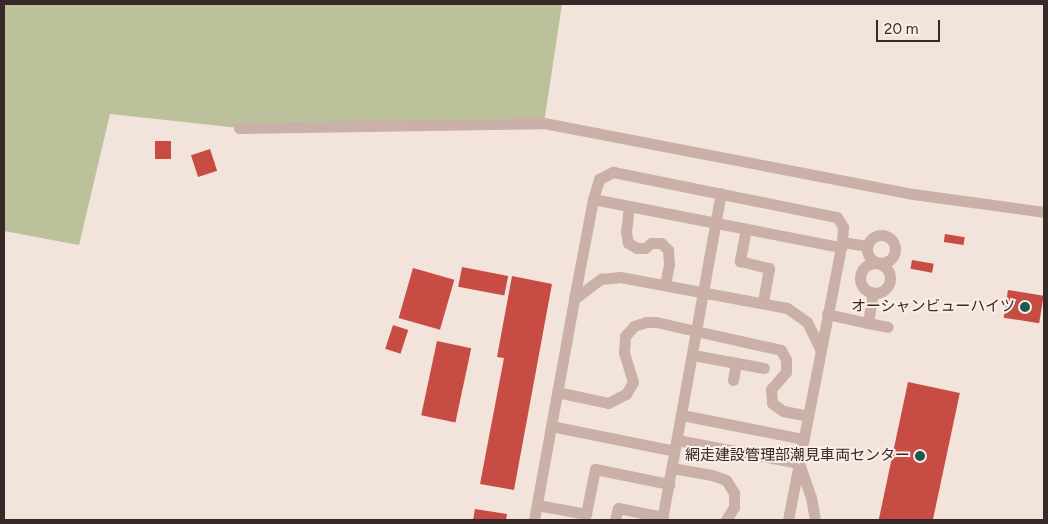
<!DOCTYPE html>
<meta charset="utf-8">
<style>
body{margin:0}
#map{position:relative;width:1048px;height:524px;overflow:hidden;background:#f2e3db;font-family:Figtree,"Noto Sans JP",sans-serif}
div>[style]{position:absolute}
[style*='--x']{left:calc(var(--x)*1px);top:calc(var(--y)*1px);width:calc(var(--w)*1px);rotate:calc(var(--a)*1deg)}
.green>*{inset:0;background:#bbc19a}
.building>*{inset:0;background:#c74c44;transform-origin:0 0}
.lane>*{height:11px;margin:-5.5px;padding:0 5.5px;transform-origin:5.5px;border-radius:5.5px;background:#cab0a6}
.lane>.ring{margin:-5.5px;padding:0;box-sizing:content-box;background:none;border:11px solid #cab0a6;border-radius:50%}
.dots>*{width:14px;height:14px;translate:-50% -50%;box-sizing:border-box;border:2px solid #faeee7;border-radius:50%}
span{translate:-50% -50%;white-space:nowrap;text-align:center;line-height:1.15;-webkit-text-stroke:4px #faeee7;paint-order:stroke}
.poi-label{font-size:15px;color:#362927}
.right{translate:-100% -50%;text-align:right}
.frame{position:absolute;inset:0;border:5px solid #362927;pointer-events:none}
.scale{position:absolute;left:876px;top:20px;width:64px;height:22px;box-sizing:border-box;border:2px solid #362927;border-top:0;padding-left:6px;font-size:15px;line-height:18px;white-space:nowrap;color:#362927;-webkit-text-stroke:4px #faeee7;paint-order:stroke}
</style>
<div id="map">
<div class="green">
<i style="clip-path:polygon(4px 4px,562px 4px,544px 123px,239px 128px,110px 114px,79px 245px,4px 231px)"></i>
</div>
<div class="building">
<i style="left:155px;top:141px;width:16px;height:18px"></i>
<i style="left:210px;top:149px;width:23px;height:20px;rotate:72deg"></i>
<i style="left:945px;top:234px;width:20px;height:8px;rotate:9deg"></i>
<i style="left:912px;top:260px;width:22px;height:9px;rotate:10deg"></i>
<i style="left:462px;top:267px;width:47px;height:20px;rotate:11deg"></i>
<i style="left:413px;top:268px;width:43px;height:52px;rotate:16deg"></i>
<i style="clip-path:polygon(512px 276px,552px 284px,514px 490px,480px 484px,504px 358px,497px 357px)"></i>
<i style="left:1008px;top:290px;width:36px;height:28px;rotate:9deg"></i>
<i style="left:393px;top:325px;width:16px;height:25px;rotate:18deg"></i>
<i style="left:437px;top:341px;width:35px;height:76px;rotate:12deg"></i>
<i style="left:908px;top:382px;width:53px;height:141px;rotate:12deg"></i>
<i style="clip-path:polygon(475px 509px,507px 514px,506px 520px,473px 520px)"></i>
</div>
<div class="lane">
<i style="--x:239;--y:128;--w:305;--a:-0.9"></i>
<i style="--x:544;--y:123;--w:376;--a:10.9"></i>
<i style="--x:913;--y:194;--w:132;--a:7.8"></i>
<i style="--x:593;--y:199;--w:253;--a:11"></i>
<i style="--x:629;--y:207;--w:24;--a:97"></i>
<i style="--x:626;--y:231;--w:12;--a:81"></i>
<i style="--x:628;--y:243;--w:10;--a:29"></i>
<i style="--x:637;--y:248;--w:8;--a:0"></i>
<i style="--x:645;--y:248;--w:8;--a:-40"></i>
<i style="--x:651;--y:243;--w:10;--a:0"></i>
<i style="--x:661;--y:243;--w:10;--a:45"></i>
<i style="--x:668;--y:250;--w:14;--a:86"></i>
<i style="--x:669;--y:264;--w:20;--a:101"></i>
<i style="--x:746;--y:229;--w:33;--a:101"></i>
<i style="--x:740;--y:261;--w:30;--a:14"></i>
<i style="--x:769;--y:268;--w:35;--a:100"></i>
<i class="ring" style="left:867px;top:235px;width:17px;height:17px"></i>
<i style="--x:842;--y:242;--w:25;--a:9"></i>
<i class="ring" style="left:860px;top:263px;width:19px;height:19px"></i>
<i style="--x:574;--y:299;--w:102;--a:-79.2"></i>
<i style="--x:593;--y:199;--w:21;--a:-73"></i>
<i style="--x:599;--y:179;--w:16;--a:-27"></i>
<i style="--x:613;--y:172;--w:228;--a:11.4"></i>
<i style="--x:837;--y:217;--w:12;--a:59"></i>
<i style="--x:843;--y:227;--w:15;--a:94"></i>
<i style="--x:842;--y:242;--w:283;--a:101"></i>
<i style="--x:827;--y:314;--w:42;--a:12.4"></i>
<i style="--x:868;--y:323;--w:30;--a:-81"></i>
<i style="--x:868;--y:323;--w:20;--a:11"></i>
<i style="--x:693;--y:355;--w:72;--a:10.4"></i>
<i style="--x:733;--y:380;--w:17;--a:-80"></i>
<i style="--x:557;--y:392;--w:52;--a:12.2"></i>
<i style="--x:608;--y:403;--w:20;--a:-27"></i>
<i style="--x:626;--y:394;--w:14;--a:-60"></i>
<i style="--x:633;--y:382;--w:31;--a:-107"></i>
<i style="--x:624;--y:352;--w:16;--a:-86"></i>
<i style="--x:625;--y:336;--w:13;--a:-48"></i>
<i style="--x:634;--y:326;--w:13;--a:-18"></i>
<i style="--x:646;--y:322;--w:10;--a:0"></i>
<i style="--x:656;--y:322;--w:128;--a:12.6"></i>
<i style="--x:781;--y:350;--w:11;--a:63"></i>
<i style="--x:786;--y:360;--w:12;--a:90"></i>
<i style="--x:786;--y:372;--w:23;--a:131"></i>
<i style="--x:771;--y:389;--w:14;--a:86"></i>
<i style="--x:772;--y:403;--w:14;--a:36"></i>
<i style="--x:783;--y:411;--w:25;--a:11"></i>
<i style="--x:682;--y:415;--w:123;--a:11.2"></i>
<i style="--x:551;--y:426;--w:126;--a:11.4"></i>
<i style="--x:677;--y:440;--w:124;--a:10.7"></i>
<i style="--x:799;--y:463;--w:36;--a:71"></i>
<i style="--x:811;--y:497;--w:23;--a:80"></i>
<i style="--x:672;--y:468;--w:41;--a:9.9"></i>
<i style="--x:712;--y:475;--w:15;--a:20"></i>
<i style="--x:726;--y:480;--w:15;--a:58"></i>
<i style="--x:734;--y:493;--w:14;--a:90"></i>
<i style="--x:734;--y:507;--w:15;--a:122"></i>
<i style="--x:537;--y:505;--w:50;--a:10.4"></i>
<i style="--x:586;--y:514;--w:46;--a:-78.7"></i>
<i style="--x:595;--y:469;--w:76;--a:11.5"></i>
<i style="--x:534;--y:520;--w:225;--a:-79.7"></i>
<i style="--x:574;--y:299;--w:34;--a:-37"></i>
<i style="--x:601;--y:279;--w:19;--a:-6"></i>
<i style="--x:620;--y:277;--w:170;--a:10.5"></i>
<i style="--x:787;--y:308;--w:24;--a:35"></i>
<i style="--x:807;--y:322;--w:30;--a:64"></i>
<i style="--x:615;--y:520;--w:12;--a:-76"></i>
<i style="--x:618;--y:508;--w:46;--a:11.3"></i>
<i style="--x:662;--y:520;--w:332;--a:-79.8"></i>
</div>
<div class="dots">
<i style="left:1025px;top:307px;background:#1c5851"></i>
<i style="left:920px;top:456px;background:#1c5851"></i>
</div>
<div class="poi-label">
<span class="right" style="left:1015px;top:307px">オーシャンビューハイツ</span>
<span class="right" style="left:910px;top:456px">網走建設管理部潮見車両センター</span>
</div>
<div class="frame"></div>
<div class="scale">20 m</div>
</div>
